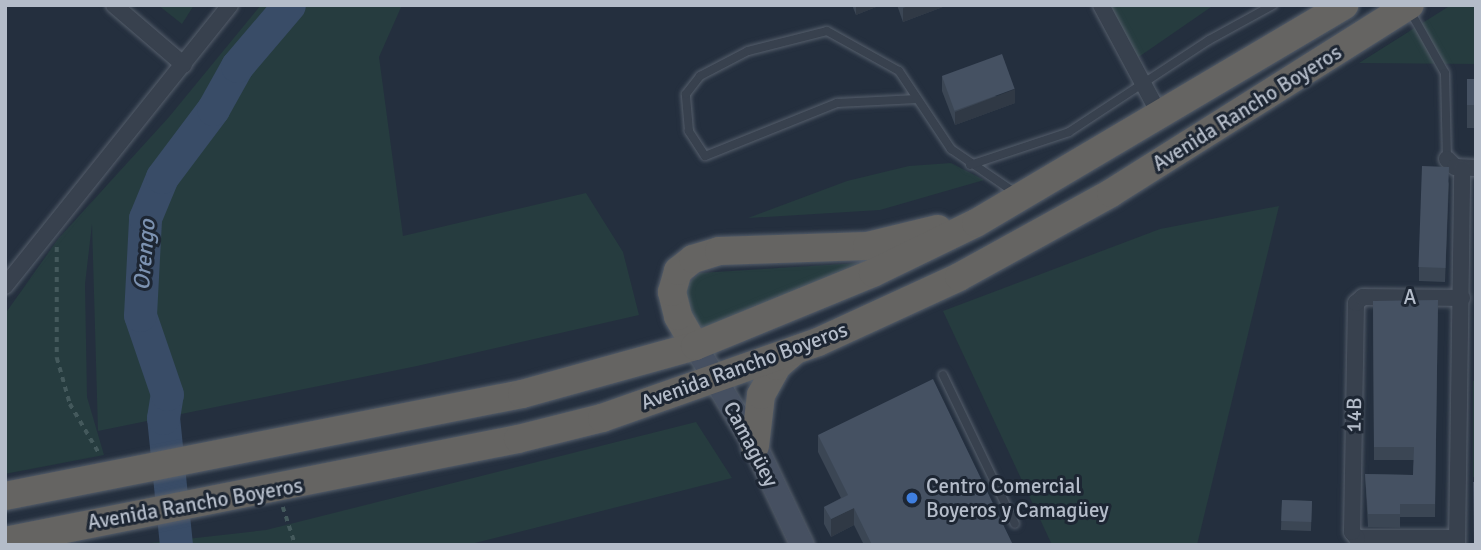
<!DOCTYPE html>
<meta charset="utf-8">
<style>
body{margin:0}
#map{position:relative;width:1481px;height:550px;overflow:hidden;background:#242f3e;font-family:Signika,sans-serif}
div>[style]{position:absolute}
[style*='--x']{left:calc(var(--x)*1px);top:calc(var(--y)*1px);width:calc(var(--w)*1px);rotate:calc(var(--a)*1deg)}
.green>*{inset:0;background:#263c3f;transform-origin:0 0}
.river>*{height:33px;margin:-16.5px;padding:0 16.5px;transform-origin:16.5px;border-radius:16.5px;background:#394c67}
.path>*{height:3.5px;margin-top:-1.75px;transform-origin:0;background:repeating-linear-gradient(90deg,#44595c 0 5px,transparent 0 10px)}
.roads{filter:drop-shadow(0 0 2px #565f6c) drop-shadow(0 0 2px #565f6c)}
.service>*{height:8px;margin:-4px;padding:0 4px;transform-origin:4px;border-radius:4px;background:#38414e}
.minor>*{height:16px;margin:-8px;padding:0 8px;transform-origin:8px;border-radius:8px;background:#38414e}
.secondary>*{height:23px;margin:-11.5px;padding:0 11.5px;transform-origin:11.5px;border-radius:11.5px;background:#465061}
.trunk>*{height:28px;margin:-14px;padding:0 14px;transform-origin:14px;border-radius:14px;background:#656462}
.wall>*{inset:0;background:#3b4654;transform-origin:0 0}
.shaded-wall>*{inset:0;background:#303945}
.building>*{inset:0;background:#455162;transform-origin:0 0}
.dots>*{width:19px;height:19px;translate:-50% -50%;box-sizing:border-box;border:4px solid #1d2633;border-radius:50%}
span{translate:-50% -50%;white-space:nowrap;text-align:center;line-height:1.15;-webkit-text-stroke:6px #1d2633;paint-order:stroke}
.street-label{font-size:21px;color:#b4bcc9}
.poi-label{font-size:21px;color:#b4bcc9}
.left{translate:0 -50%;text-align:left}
.water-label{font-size:23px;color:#7c92b1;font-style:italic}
.frame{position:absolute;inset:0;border:7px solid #b4bcc9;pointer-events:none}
</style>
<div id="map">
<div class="green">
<i style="clip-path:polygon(158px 5px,194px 5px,182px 24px)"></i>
<i style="clip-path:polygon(261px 5px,402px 5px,379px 57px,403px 236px,586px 193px,623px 252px,639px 315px,417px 366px,98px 431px,92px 224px,85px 284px,87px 397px,104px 455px,5px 474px,5px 314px,58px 239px,169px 117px)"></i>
<i style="clip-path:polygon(1095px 5px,1214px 5px,1127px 65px)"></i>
<i style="clip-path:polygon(1451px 5px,1476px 5px,1476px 64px,1359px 63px)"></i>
<i style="clip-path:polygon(951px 163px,984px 180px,880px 210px,748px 218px,847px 181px,909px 166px)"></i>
<i style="clip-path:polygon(1279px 206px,1197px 545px,1052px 545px,943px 311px,1160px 229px)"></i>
<i style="clip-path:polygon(859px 263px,709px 328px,699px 327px,685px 300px,688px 284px,699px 273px)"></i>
<i style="left:1473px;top:381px;width:3px;height:96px"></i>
<i style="clip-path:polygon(696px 422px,732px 478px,467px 545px,133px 545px,266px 530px)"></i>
</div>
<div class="river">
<i style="--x:176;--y:545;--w:128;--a:-95.8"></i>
<i style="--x:163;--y:418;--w:24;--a:-81"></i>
<i style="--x:167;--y:394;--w:83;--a:-108.9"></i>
<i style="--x:140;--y:315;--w:97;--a:-87"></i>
<i style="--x:145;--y:218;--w:44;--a:-67.5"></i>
<i style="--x:162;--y:177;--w:85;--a:-53.1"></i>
<i style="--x:213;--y:109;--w:49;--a:-60.8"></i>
<i style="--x:237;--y:66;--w:80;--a:-49.6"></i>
</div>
<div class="path">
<i style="--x:57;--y:247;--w:111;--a:90"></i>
<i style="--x:57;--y:358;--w:48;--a:74.2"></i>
<i style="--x:70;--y:404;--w:57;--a:59.4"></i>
<i style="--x:283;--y:507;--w:40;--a:72"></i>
</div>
<div class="roads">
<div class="service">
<i style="--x:1410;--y:11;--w:71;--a:60.6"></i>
<i style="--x:1445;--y:73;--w:86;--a:88.7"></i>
<i style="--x:917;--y:99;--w:80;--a:177.1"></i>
<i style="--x:837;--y:103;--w:142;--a:158.1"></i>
<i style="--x:705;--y:156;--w:30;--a:-123"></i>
<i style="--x:689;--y:131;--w:37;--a:-95"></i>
<i style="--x:686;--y:94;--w:23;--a:-52"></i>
<i style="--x:700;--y:76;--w:54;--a:-27.5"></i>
<i style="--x:748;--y:51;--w:81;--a:-14.2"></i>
<i style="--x:827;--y:31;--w:82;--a:29.1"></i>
<i style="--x:899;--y:71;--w:94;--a:56.3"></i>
<i style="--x:951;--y:149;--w:76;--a:34.3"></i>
<i style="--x:970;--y:165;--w:104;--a:-18.4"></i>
<i style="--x:1069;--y:132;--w:168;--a:-33.3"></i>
<i style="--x:1209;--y:40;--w:73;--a:-28.7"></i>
<i style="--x:943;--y:375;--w:165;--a:64.2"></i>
</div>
<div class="minor">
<i style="--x:114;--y:5;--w:92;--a:40.6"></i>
<i style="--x:1101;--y:5;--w:127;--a:61.8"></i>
<i style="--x:1447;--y:159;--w:11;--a:45"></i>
<i style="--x:1455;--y:167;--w:21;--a:3"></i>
<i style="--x:5;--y:286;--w:360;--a:-51.3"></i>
<i style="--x:1457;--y:538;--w:100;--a:180"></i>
<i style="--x:1357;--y:538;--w:8;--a:-130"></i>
<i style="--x:1352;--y:532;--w:229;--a:-89"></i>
<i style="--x:1356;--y:303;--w:9;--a:-41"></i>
<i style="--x:1363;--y:297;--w:99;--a:0.6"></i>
<i style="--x:1457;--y:545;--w:377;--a:-89.2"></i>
</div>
<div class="secondary">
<i style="--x:695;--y:346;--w:117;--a:59"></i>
<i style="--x:755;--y:446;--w:110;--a:64.6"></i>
</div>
<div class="trunk">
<i style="--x:695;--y:346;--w:34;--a:-120"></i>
<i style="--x:678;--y:316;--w:25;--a:-104"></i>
<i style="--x:672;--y:292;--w:22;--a:-74"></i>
<i style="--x:678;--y:271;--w:19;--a:-39"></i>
<i style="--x:693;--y:259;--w:27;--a:-17"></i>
<i style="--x:719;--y:251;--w:148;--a:-1.9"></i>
<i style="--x:867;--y:246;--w:73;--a:-13.5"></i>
<i style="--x:755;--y:446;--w:51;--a:-83.3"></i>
<i style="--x:761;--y:395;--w:33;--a:-61"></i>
<i style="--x:777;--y:366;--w:21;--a:-41"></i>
<i style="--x:5;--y:496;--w:527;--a:-11.16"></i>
<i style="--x:522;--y:394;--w:180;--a:-15.5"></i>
<i style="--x:695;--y:346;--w:192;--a:-22.3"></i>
<i style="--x:873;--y:273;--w:114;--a:-25.9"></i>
<i style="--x:976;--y:223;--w:428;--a:-30.6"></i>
<i style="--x:5;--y:541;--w:523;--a:-11.25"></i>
<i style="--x:518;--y:439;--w:87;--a:-14"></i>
<i style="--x:602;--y:418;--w:229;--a:-19.4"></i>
<i style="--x:818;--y:342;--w:155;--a:-24.7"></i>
<i style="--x:959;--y:277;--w:174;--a:-28.9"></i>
<i style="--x:1111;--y:193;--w:353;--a:-32.2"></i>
</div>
</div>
<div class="wall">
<i style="clip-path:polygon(852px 5px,881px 5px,856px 15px)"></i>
<i style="clip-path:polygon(897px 5px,948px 5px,903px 22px)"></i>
<i style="clip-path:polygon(942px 77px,1015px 103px,955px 125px,942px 91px)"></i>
<i style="left:1467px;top:79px;width:9px;height:49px"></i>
<i style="clip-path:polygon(1449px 181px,1445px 282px,1419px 281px,1419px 267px)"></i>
<i style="clip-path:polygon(1438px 300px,1435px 517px,1400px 517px,1400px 528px,1368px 527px,1365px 474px,1413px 475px,1414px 460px,1374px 460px,1373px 301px)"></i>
<i style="clip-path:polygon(818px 435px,1013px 545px,864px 545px,854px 525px,831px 537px,824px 524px,824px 507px,841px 498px,818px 452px)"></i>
<i style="left:1282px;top:500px;width:30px;height:30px;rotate:2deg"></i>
</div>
<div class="shaded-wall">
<i style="clip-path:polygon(856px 5px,881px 5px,856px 15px)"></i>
<i style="clip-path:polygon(911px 5px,948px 5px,903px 22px,903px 8px)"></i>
<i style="clip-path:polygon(1015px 89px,1015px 103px,955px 125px,955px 112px)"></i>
<i style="clip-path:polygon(854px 508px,854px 525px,831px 537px,831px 519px)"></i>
</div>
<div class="building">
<i style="left:1002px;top:54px;width:37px;height:64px;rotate:70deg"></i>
<i style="left:1467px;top:79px;width:9px;height:26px"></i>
<i style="left:1422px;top:166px;width:27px;height:101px;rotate:2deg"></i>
<i style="clip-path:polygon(1438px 300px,1435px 504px,1400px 504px,1400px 514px,1368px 514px,1365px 474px,1413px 475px,1414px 447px,1374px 447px,1373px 301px)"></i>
<i style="clip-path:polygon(933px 379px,1013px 545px,872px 545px,854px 508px,831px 519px,824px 507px,848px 495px,818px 435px)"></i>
<i style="clip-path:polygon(1473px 482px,1476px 482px,1476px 545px,1474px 545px)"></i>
<i style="left:1282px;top:500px;width:30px;height:21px;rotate:2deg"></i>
</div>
<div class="dots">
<i style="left:912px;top:498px;background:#3f7fe0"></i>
</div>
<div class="street-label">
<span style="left:1247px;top:108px;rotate:-32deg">Avenida Rancho Boyeros</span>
<span style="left:1410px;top:297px">A</span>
<span style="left:744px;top:366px;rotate:-20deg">Avenida Rancho Boyeros</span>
<span style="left:1354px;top:415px;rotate:-89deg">14B</span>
<span style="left:751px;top:444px;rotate:62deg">Camagüey</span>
<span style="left:195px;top:504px;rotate:-10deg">Avenida Rancho Boyeros</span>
</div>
<div class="poi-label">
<span class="left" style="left:926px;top:498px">Centro Comercial<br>Boyeros y Camagüey</span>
</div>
<div class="water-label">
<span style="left:145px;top:255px;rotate:-85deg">Orengo</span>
</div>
<div class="frame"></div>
</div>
